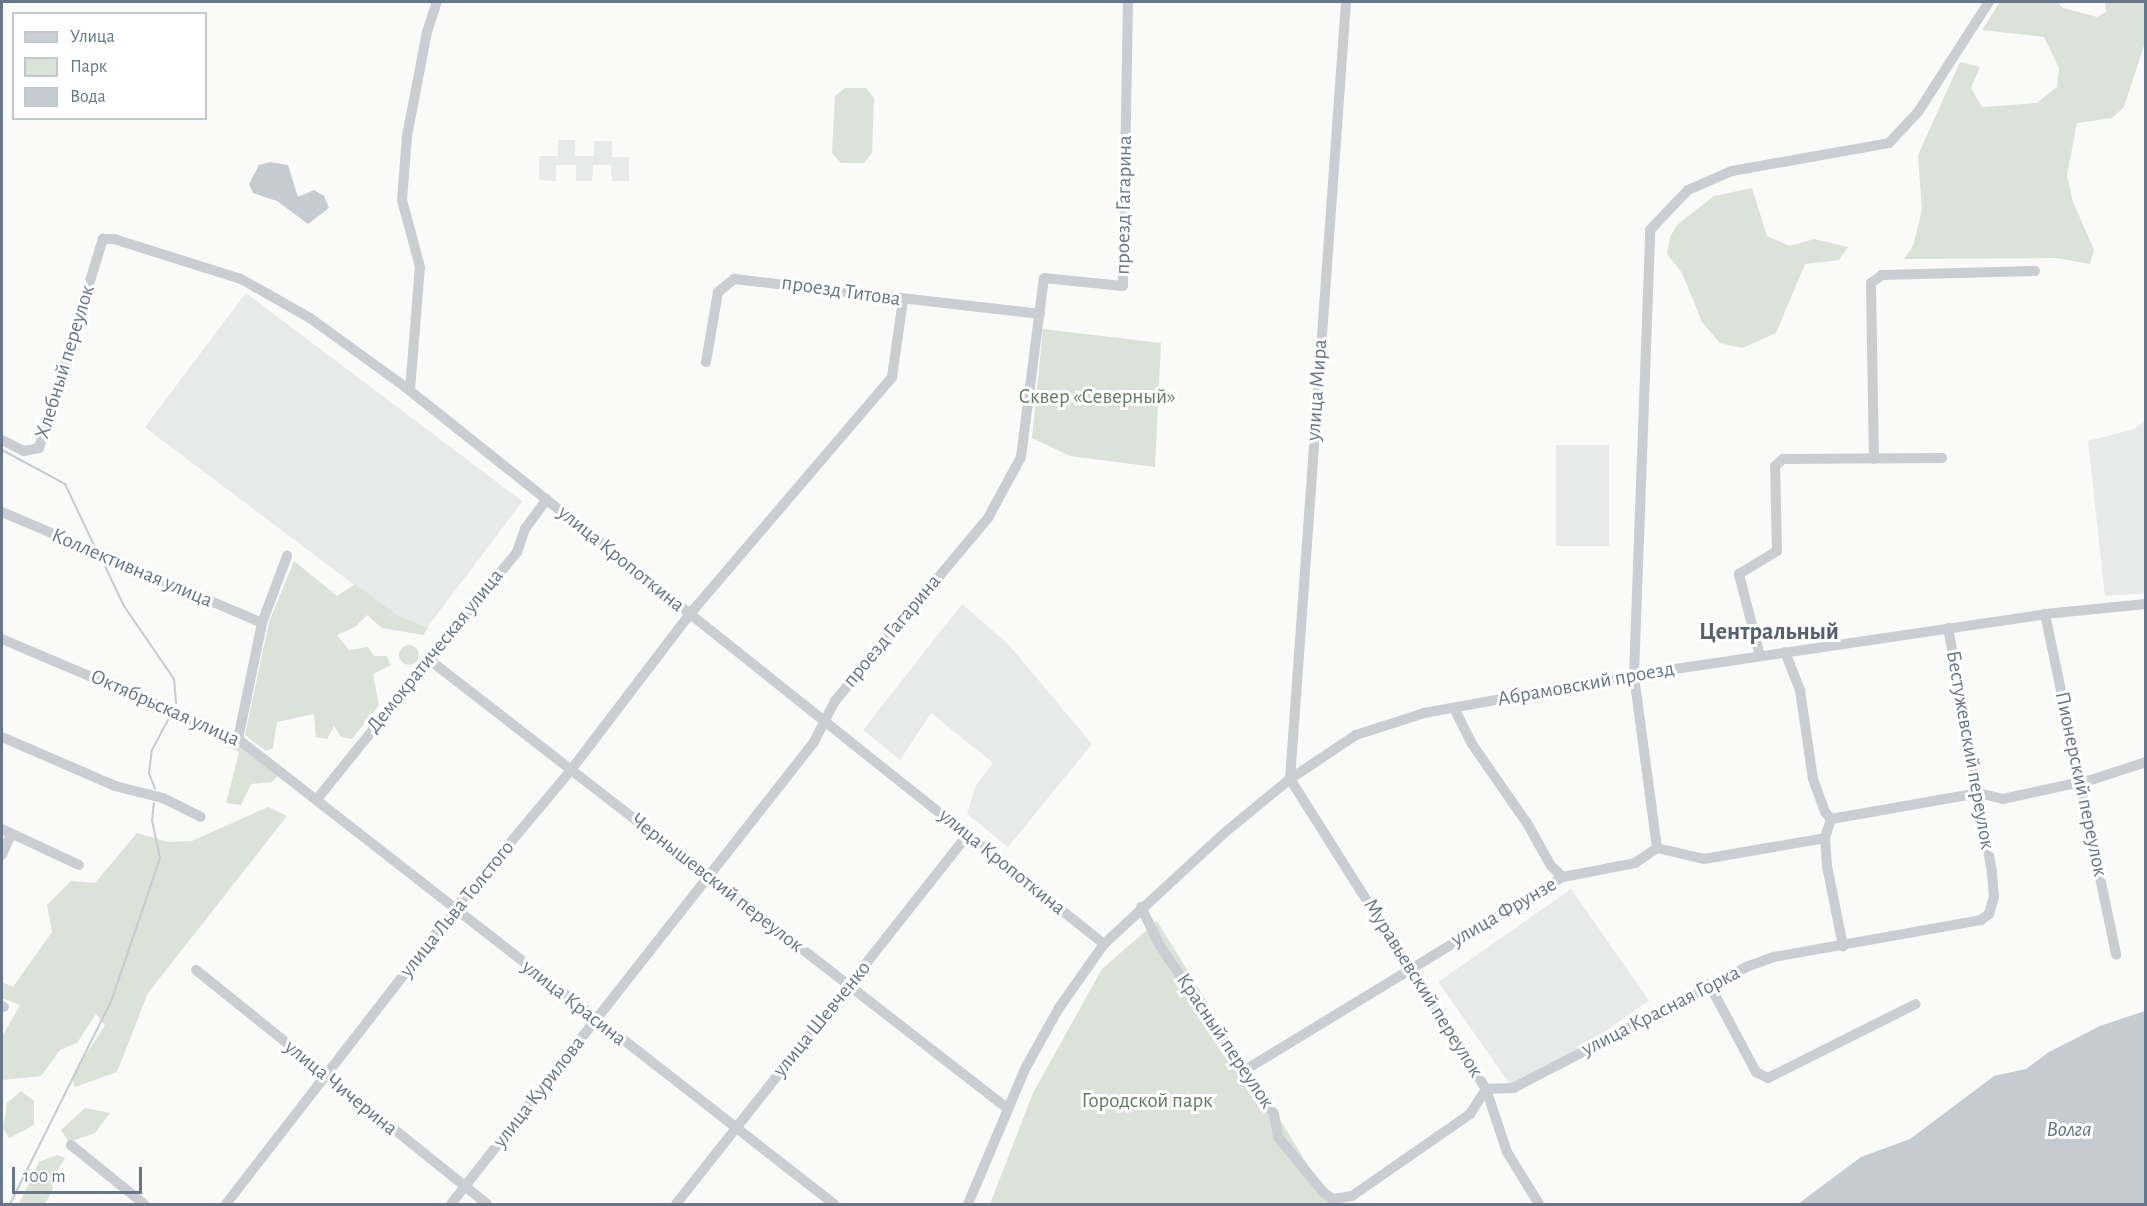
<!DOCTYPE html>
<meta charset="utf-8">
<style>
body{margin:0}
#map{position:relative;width:2147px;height:1206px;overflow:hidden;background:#fafaf8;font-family:"Alegreya Sans",sans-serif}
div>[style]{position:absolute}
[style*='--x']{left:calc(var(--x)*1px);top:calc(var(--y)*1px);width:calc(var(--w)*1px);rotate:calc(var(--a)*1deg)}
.built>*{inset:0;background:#e8e9e9;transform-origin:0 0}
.green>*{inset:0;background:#dbe2d8}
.round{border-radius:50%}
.water>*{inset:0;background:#c4ccd2}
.stream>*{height:2px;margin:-1px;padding:0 1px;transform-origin:1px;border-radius:1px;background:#c4ccd2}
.minor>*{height:10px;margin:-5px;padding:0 5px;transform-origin:5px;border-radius:5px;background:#cacdd1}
span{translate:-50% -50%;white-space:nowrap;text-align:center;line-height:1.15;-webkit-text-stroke:6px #fff;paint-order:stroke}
.street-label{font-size:21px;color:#67768a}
.park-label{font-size:21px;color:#647b63}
.water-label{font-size:22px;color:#637785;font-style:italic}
.quarter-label{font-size:24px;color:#56606f;font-weight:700}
.frame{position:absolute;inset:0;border:3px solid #67768a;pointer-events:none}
.legend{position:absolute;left:12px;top:12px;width:195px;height:108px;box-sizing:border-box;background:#fff;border:2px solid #c2c8d0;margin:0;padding:8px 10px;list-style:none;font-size:18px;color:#67768a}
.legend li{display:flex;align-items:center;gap:12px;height:30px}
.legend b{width:30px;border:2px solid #c2c8d0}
.scale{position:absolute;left:12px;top:1167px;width:130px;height:27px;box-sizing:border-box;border:3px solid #67768a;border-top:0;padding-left:8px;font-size:18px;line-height:21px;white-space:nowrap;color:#67768a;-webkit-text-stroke:4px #fff;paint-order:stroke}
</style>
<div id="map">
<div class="built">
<i style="clip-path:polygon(558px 140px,575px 140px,575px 156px,594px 156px,594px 141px,612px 141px,612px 157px,629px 157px,629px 181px,612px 181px,611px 165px,593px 165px,592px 181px,576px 181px,576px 165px,556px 165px,556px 181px,539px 180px,539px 156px,558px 156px)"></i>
<i style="left:246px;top:293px;width:346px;height:168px;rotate:37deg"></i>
<i style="clip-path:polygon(2145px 421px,2145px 593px,2105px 596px,2088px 441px,2134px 429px)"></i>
<i style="left:1556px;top:445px;width:53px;height:101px"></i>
<i style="clip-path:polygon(962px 604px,1009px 645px,1092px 744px,1008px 847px,967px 814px,976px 785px,993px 763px,931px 713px,900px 760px,863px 730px)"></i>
<i style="left:1571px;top:889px;width:136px;height:162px;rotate:55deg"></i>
</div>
<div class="green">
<i style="clip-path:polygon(2000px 2px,2057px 2px,2063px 8px,2097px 17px,2106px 12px,2105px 2px,2145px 2px,2145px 42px,2124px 107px,2112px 118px,2077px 123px,2067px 175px,2073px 202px,2094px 250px,2090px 264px,2056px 258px,1904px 259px,1913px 246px,1922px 210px,1918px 155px,1960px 62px,1980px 67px,1971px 88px,1982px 107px,2037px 103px,2057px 87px,2059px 68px,2044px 37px,1982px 30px)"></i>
<i style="clip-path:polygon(845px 88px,866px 88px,874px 98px,872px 153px,864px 163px,841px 163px,832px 153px,835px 96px)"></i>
<i style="clip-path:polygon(1752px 188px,1767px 236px,1790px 246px,1814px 239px,1848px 247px,1839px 260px,1805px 264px,1776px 333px,1742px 348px,1720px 343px,1702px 322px,1682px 273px,1667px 254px,1670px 237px,1677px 225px,1714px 196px)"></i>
<i style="clip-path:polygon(1043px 329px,1161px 343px,1155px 467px,1070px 456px,1032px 438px)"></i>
<i style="clip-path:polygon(294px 561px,337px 596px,355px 584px,398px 616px,428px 628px,423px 635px,382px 628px,367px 615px,355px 627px,337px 635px,349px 650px,368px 647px,374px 656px,387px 656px,391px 665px,373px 674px,379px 705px,352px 739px,341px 737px,334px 726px,327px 739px,316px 737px,314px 714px,277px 722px,273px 748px,266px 751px,245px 735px,269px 622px)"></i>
<i class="round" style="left:399px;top:645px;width:20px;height:20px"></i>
<i style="clip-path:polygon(193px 720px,240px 744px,278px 776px,272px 782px,251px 784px,241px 805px,226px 803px,239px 752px,189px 727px)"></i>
<i style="clip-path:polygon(268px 807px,287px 816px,148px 993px,117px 1072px,75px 1087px,72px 1077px,105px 1025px,96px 1014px,77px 1043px,60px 1050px,41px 1076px,2px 1080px,2px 1037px,20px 1005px,2px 998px,2px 982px,13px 987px,52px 932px,47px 905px,71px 881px,95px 883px,137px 833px,168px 842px,192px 841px)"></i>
<i style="clip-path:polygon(1157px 921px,1332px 1204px,990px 1204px,1033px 1093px,1102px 969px)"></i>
<i style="clip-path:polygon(21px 1091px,34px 1101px,34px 1125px,9px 1138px,3px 1128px,7px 1103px)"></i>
<i style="clip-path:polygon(85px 1108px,110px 1113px,95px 1133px,69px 1142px,61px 1130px)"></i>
<i style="clip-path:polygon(57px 1155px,65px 1158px,51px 1181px,53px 1189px,45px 1204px,19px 1204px,39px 1162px)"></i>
</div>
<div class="water">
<i style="clip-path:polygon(270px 162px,288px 165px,298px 197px,314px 190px,324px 196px,329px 208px,308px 224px,277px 201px,253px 193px,249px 184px,259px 165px)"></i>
<i style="clip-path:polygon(2145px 1011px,2145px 1204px,1798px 1204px,1861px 1157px,1910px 1139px,1994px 1076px,2026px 1069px,2049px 1052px,2100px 1026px)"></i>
</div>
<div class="stream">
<i style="--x:2;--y:450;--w:72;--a:28.4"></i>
<i style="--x:65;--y:484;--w:68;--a:64.6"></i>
<i style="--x:103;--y:562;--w:49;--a:64.5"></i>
<i style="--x:124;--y:606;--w:88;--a:55.6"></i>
<i style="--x:174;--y:679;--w:24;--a:85"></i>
<i style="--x:155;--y:789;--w:17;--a:-111"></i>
<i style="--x:149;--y:773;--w:23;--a:-83"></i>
<i style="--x:152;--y:750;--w:38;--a:-62"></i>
<i style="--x:10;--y:1204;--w:229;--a:-63.5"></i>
<i style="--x:112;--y:999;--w:149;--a:-71.2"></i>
<i style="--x:160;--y:858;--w:38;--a:-102"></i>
<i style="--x:152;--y:821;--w:18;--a:-84"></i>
</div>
<div class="minor">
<i style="--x:1346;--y:2;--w:779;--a:94.12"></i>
<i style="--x:1290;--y:779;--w:367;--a:57.7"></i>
<i style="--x:1486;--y:1089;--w:66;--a:71.6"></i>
<i style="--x:1507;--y:1152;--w:61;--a:58.4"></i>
<i style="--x:706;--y:362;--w:71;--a:-80.3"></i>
<i style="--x:718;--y:292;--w:21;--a:-39"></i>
<i style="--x:734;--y:279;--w:308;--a:6.5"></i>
<i style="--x:410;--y:390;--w:123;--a:-85.4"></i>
<i style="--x:420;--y:267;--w:69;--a:-105"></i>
<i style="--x:402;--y:200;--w:64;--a:-85.5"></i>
<i style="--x:407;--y:136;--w:106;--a:-79.1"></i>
<i style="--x:427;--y:32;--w:32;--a:-72"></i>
<i style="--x:2;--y:440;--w:25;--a:27"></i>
<i style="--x:24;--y:451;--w:15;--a:-11"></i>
<i style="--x:39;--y:448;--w:219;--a:-73"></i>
<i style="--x:103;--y:239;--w:11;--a:0"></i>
<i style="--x:114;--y:239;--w:133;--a:17.5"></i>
<i style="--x:241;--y:279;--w:79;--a:29.5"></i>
<i style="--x:310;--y:318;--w:116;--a:35.9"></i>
<i style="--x:404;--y:386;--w:895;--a:38.56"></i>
<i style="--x:1874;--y:459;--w:176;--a:-91"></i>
<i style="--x:1871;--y:283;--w:14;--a:-36"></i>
<i style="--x:1882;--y:275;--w:153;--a:-1.5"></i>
<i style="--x:2;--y:512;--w:283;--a:23.1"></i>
<i style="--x:2045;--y:614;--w:348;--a:78.2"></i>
<i style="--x:2;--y:639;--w:256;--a:23"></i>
<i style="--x:238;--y:739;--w:756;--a:37.96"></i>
<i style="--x:1785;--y:652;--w:41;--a:68.5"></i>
<i style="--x:1800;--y:690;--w:90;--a:81.7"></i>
<i style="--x:1813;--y:779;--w:35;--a:70"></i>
<i style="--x:1825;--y:812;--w:9;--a:49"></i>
<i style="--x:1760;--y:656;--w:85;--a:-104.4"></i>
<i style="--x:1739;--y:574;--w:44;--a:-31.2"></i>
<i style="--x:1777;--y:551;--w:85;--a:-91.3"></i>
<i style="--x:1775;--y:466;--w:11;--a:-41"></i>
<i style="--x:1783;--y:459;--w:159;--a:-0.4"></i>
<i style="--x:427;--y:658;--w:734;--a:37.81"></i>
<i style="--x:1454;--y:708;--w:40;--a:63.4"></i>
<i style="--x:1472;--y:744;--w:96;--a:55.2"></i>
<i style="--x:1527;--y:823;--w:49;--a:60.8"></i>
<i style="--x:1551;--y:866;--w:16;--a:43"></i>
<i style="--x:2;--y:737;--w:123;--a:23.4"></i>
<i style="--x:115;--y:786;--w:49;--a:14"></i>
<i style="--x:163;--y:798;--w:42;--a:26.6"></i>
<i style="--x:238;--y:739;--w:118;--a:-78.3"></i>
<i style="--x:262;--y:623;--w:72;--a:-69.5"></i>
<i style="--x:317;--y:799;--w:318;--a:-51"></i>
<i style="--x:517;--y:552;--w:24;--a:-71"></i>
<i style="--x:525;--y:529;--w:37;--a:-54"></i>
<i style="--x:1831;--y:819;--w:150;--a:-10"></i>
<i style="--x:1979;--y:793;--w:25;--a:14"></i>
<i style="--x:2003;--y:799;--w:93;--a:-12.4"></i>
<i style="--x:2094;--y:779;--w:55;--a:-18.1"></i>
<i style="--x:1831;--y:819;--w:20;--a:108"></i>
<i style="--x:1825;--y:838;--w:28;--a:86"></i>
<i style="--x:1827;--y:866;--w:82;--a:78.7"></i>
<i style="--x:2;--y:829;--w:85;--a:25.1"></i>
<i style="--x:1657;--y:848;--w:175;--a:-97.6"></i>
<i style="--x:1634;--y:675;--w:445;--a:-87.9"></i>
<i style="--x:1650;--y:230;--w:55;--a:-46.5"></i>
<i style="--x:1688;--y:190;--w:48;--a:-23.4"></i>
<i style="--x:1732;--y:171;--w:159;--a:-10.1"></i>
<i style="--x:1889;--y:143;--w:42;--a:-46.9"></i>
<i style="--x:1918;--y:112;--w:131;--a:-57.2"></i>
<i style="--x:2;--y:855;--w:23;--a:-67"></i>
<i style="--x:1141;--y:907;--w:43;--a:64"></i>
<i style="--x:1160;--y:946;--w:203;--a:55.8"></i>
<i style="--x:1274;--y:1114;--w:23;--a:80"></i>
<i style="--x:1278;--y:1137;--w:72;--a:50.6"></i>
<i style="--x:1324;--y:1193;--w:11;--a:34"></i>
<i style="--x:1333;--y:1199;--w:19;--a:-9"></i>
<i style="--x:1352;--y:1196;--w:144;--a:-34.8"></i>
<i style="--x:1470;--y:1114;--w:30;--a:-57"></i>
<i style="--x:1486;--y:1089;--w:27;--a:-2"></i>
<i style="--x:1513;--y:1088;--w:263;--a:-27.4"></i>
<i style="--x:1746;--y:967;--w:30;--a:-20"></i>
<i style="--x:1774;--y:957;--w:210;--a:-10.1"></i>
<i style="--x:1981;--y:920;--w:10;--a:-37"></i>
<i style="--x:1989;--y:914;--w:18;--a:-74"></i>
<i style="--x:1994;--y:897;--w:25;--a:-95"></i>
<i style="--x:1992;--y:872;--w:248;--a:-100.2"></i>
<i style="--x:196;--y:970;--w:373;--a:38.8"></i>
<i style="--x:1709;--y:984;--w:100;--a:61.9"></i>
<i style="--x:1756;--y:1072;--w:13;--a:27"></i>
<i style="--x:1768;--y:1078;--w:165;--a:-26.6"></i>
<i style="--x:2;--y:1006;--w:2;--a:27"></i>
<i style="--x:1245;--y:1070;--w:372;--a:-31.3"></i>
<i style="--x:1563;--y:877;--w:73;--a:-11"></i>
<i style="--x:1635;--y:863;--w:27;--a:-34"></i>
<i style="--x:1657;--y:848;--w:48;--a:13.2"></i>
<i style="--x:1704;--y:859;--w:123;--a:-9.8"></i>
<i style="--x:71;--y:1145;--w:94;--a:38.9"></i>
<i style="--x:226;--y:1204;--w:372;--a:-52.2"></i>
<i style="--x:454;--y:910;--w:182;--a:-50.1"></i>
<i style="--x:571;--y:770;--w:195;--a:-52.7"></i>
<i style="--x:689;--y:615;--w:313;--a:-49.5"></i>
<i style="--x:892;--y:377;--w:78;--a:-81.9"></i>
<i style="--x:451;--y:1204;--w:588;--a:-51.84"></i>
<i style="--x:814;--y:742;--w:46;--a:-62.9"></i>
<i style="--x:835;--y:701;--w:239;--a:-50.1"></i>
<i style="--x:988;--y:518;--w:69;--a:-61.6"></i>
<i style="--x:1021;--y:457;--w:180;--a:-82.7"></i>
<i style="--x:1044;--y:278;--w:79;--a:5.8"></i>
<i style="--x:1123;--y:286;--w:284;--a:-89"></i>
<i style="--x:676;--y:1204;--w:471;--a:-51.7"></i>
<i style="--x:968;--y:1204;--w:149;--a:-67.1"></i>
<i style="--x:1026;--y:1067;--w:68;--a:-60.8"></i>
<i style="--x:1059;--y:1008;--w:78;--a:-54.9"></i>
<i style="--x:1104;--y:944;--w:162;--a:-42.7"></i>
<i style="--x:1223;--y:834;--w:87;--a:-39.4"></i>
<i style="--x:1290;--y:779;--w:79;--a:-33.7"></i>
<i style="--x:1356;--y:735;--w:71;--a:-17.9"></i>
<i style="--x:1424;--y:713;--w:213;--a:-10.3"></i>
<i style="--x:1634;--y:675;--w:416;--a:-8.4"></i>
<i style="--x:2045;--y:614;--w:101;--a:-5.7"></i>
</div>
<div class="street-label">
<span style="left:1124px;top:205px;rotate:-89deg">проезд Гагарина</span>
<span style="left:841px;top:291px;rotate:8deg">проезд Титова</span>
<span style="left:65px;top:362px;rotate:-73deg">Хлебный переулок</span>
<span style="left:1317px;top:390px;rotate:-86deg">улица Мира</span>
<span style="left:621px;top:559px;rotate:39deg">улица Кропоткина</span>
<span style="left:132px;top:568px;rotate:23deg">Коллективная улица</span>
<span style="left:892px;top:631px;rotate:-50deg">проезд Гагарина</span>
<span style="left:435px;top:651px;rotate:-51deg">Демократическая улица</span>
<span style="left:1586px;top:684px;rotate:-10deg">Абрамовский проезд</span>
<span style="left:165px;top:708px;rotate:24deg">Октябрьская улица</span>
<span style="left:1970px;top:750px;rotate:80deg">Бестужевский переулок</span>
<span style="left:2081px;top:784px;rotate:78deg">Пионерский переулок</span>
<span style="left:1002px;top:862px;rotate:39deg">улица Кропоткина</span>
<span style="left:717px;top:883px;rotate:38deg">Чернышевский переулок</span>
<span style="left:457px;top:909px;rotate:-51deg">улица Льва Толстого</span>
<span style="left:1504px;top:912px;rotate:-30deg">улица Фрунзе</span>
<span style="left:1423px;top:988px;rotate:58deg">Муравьевский переулок</span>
<span style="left:574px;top:1003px;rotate:38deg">улица Красина</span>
<span style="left:1661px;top:1011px;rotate:-27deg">улица Красная Горка</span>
<span style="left:822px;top:1019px;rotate:-51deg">улица Шевченко</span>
<span style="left:1225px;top:1041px;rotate:56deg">Красный переулок</span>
<span style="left:341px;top:1088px;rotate:39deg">улица Чичерина</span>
<span style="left:539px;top:1092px;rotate:-52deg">улица Курилова</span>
</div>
<div class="park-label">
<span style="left:1097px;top:397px">Сквер «Северный»</span>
<span style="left:1147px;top:1101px">Городской парк</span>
</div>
<div class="water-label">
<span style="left:2069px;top:1130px">Волга</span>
</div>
<div class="quarter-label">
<span style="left:1769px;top:633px">Центральный</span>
</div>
<div class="frame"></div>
<ul class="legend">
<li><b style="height:8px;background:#cacdd1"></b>Улица</li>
<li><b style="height:16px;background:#dbe2d8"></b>Парк</li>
<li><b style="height:16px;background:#c4ccd2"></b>Вода</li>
</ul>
<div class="scale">100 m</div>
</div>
